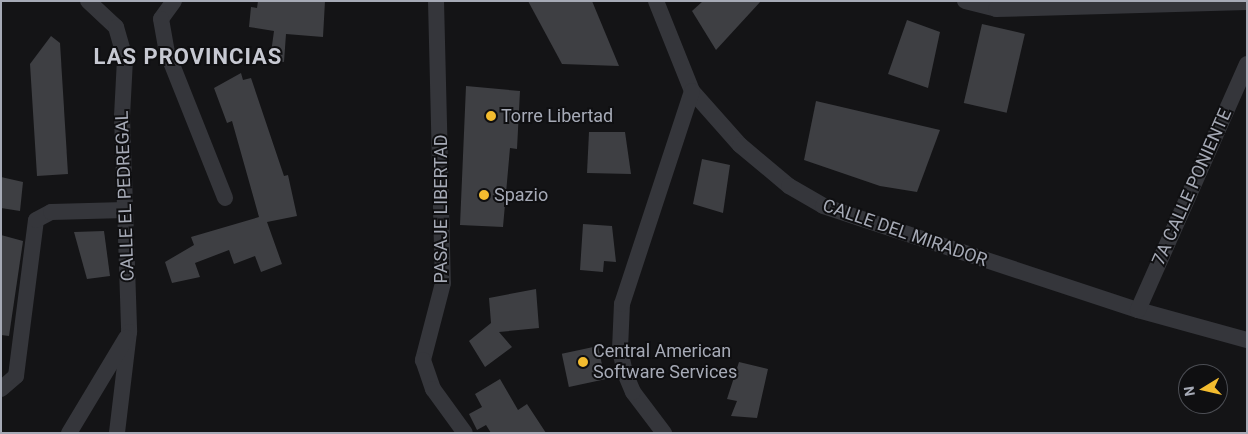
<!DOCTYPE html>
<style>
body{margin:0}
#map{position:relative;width:1248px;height:434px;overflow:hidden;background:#141416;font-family:Roboto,sans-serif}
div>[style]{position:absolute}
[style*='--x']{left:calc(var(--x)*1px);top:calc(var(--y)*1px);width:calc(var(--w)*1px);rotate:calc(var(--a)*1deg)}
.building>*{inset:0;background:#3e3f43;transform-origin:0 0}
.minor>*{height:16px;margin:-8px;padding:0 8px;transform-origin:8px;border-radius:8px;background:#35363b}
.dots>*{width:14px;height:14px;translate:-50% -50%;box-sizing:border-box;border:2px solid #0f0f11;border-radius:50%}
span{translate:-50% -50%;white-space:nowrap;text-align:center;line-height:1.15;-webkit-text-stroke:4px #0f0f11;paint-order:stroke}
.poi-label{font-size:18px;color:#a6aab6}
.left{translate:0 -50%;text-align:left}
.street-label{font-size:18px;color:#a6aab6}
.district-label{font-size:22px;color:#c7c9d2;font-weight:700;letter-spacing:1px}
.frame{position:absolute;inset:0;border:2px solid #a6aab6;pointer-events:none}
.north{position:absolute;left:1178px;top:364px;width:50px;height:50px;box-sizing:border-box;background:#0f0f11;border:1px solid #4b4d53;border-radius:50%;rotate:261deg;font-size:14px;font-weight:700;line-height:20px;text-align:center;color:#a6aab6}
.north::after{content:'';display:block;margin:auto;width:18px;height:22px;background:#f3bc2f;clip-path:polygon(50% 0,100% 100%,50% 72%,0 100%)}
</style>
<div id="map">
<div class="building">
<i style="clip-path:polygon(258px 1px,325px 1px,323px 37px,286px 34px,284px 62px,270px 60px,274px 31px,249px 27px,251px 7px,257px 8px)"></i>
<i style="clip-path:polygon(528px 1px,592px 1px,619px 66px,562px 64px)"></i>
<i style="clip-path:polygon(703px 1px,761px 1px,716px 50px,692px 11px)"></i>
<i style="clip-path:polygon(907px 20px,940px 32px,928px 88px,888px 74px)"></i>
<i style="left:982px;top:24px;width:44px;height:81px;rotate:13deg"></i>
<i style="clip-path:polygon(51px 36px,60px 43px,68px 174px,37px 176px,30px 64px)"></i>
<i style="clip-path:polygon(241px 73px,243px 80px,251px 78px,284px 176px,288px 175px,297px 216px,267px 222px,282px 264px,261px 272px,255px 256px,234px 264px,229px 250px,195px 263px,200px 277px,172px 283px,165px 262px,194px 245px,191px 237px,259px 217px,232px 121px,227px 123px,214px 88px)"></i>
<i style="clip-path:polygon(466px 86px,520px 91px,517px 149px,510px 148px,503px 227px,460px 225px)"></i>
<i style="clip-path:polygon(816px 101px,940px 130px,917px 192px,880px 186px,804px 160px)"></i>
<i style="clip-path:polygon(589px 132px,625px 132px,631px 174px,587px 173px)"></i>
<i style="clip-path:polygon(702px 159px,730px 165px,723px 213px,693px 204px)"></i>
<i style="clip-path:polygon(1px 177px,23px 182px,20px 211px,1px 208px)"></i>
<i style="clip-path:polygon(583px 224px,612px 226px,616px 262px,604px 261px,603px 272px,580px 270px)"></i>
<i style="clip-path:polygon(104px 231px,110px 276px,87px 279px,74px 232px)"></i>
<i style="clip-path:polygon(1px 235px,23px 241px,9px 336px,1px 335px)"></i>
<i style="clip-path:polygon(536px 289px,539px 328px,499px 332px,512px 347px,485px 367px,469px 341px,491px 323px,489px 298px)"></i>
<i style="left:598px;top:346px;width:34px;height:37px;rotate:78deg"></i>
<i style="clip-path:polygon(739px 362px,768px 369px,757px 418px,731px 416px,737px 401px,727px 399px)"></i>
<i style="clip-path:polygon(500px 379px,518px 410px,527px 404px,546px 433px,491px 433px,486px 425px,477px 430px,469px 414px,482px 407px,475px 394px)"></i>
</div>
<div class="minor">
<i style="--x:88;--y:1;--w:38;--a:43"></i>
<i style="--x:116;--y:27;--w:33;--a:74"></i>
<i style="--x:125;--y:59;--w:57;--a:93"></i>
<i style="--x:122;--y:116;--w:216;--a:88.1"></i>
<i style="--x:129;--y:332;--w:102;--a:96.8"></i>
<i style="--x:174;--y:1;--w:22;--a:126"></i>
<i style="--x:161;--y:19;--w:34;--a:80"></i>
<i style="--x:167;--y:52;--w:157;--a:68.3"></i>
<i style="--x:436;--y:1;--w:282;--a:88.6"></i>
<i style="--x:443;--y:283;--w:80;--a:104.6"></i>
<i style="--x:423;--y:360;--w:31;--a:71"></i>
<i style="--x:433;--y:389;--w:54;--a:54"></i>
<i style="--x:656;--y:1;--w:97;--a:68.2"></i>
<i style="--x:692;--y:91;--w:72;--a:48.4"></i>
<i style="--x:740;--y:145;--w:64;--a:39.9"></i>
<i style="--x:789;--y:186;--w:39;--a:30"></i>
<i style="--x:823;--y:206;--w:332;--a:18.3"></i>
<i style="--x:1138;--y:310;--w:113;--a:15.4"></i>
<i style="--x:965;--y:1;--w:32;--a:14"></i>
<i style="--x:996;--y:9;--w:251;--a:-1.6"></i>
<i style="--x:1138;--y:310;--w:269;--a:-66.1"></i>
<i style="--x:1;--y:389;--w:20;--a:-41"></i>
<i style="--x:16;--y:376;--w:157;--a:-82.7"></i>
<i style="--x:36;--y:220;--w:17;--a:-28"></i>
<i style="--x:51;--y:212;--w:74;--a:-1.5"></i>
<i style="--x:69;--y:433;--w:111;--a:-59"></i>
<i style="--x:664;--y:433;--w:51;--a:-127.1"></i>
<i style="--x:633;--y:392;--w:21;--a:-113"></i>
<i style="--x:625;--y:373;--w:25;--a:-102"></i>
<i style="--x:620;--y:349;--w:45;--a:-87.5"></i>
<i style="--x:622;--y:304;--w:224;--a:-71.8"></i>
</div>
<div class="dots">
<i style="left:491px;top:116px;background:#f3bc2f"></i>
<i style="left:484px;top:195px;background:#f3bc2f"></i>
<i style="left:583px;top:362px;background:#f3bc2f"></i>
</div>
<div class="poi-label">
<span class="left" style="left:501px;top:116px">Torre Libertad</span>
<span class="left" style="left:494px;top:195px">Spazio</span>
<span class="left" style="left:593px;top:362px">Central American<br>Software Services</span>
</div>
<div class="street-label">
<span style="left:1192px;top:187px;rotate:-66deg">7A CALLE PONIENTE</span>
<span style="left:125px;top:196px;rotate:-92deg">CALLE EL PEDREGAL</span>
<span style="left:441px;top:209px;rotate:-90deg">PASAJE LIBERTAD</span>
<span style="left:905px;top:233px;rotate:19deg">CALLE DEL MIRADOR</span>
</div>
<div class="district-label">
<span style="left:188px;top:57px">LAS PROVINCIAS</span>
</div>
<div class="frame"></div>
<div class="north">N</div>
</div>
